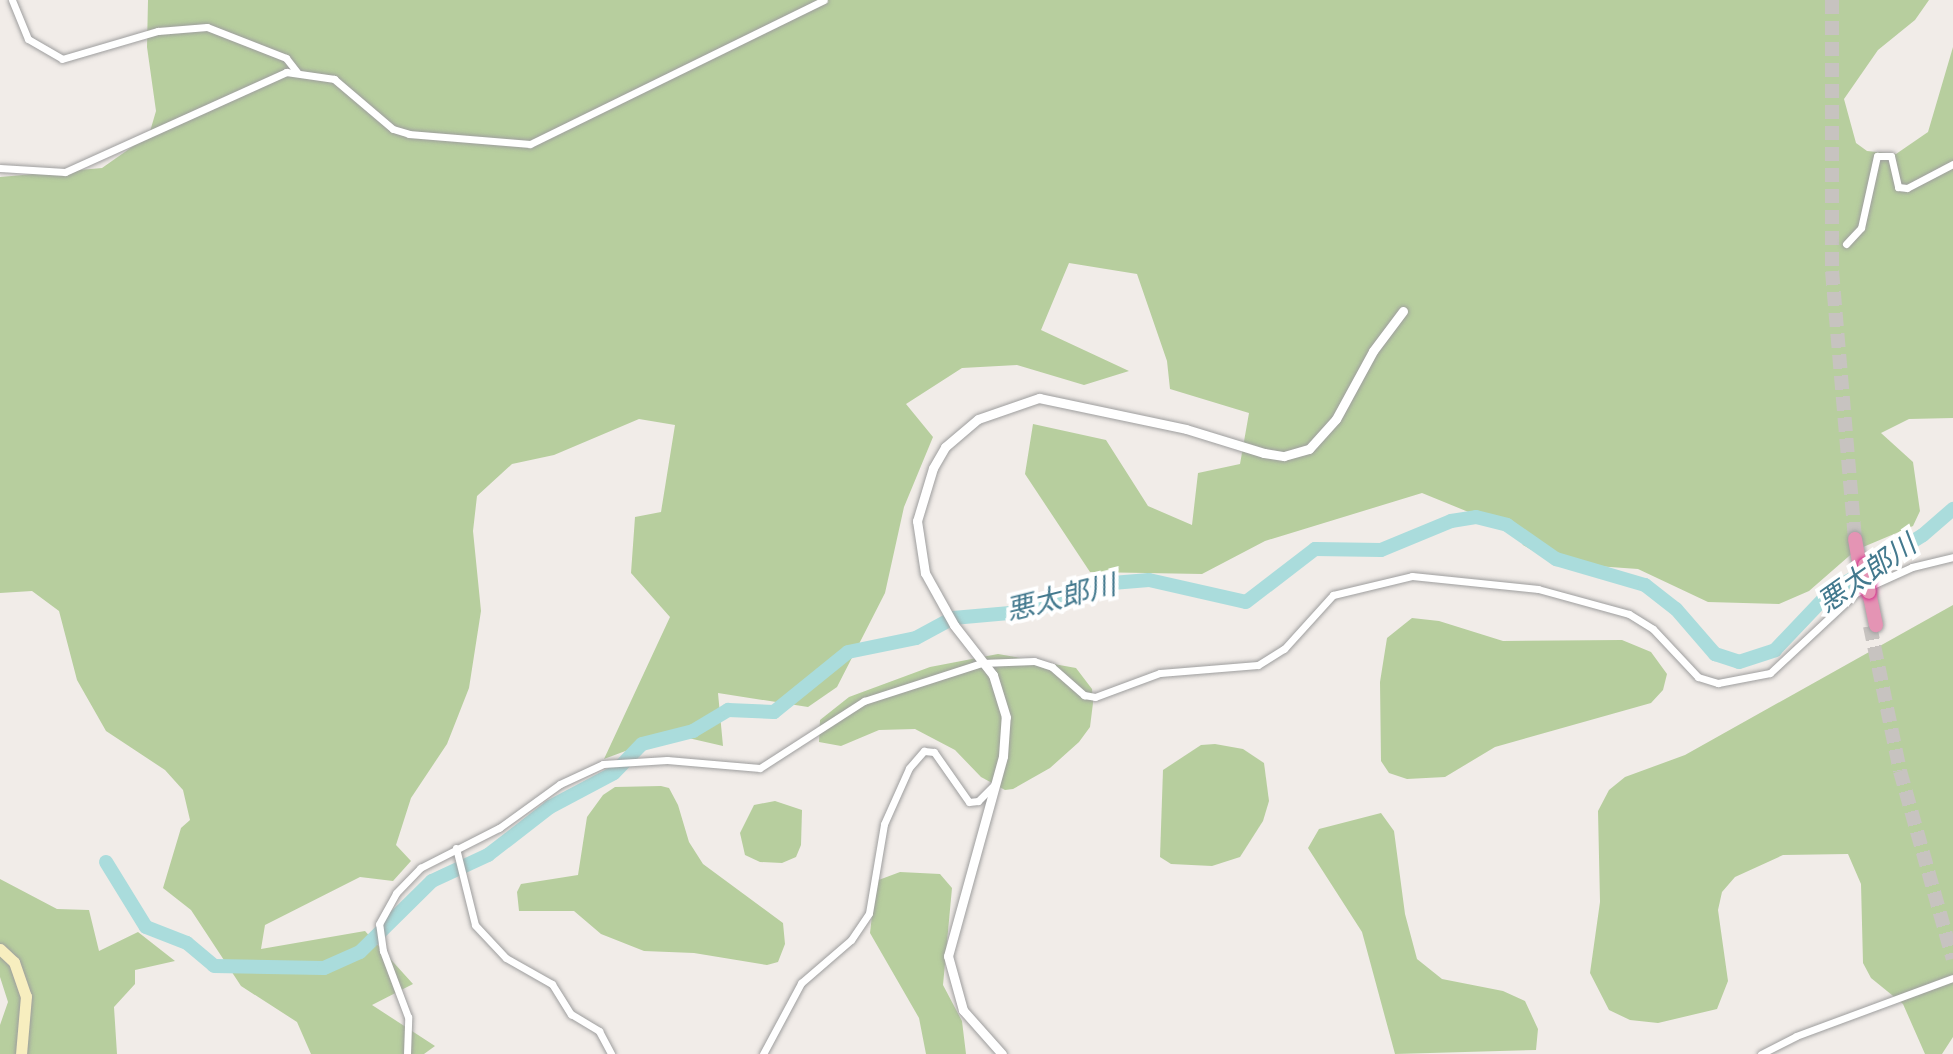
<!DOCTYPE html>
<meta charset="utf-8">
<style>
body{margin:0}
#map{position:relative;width:1953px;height:1054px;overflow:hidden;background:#f1ece8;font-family:"Roboto Condensed","Noto Sans JP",sans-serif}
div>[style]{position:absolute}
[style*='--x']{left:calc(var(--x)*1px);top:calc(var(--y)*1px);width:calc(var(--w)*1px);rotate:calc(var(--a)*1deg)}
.forest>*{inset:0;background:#b7ce9e}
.river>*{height:14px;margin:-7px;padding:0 7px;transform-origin:7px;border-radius:7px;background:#aadcdc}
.motorway-tunnel>*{height:14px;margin-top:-7px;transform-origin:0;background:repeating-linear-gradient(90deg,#c7c3c0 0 14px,transparent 0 21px)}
.roads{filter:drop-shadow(0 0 2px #9e9e9e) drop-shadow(0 0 2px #9e9e9e)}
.minor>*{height:7px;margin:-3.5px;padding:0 3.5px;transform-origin:3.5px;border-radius:3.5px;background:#fff}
.tertiary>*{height:9px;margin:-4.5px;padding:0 4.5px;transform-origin:4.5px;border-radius:4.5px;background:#fff}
.secondary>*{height:11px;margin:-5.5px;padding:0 5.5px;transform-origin:5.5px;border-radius:5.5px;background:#f7eebf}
.motorway>*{height:14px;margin:-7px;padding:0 7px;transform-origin:7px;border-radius:7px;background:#e494b4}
.bridges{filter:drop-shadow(0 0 2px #d42f8c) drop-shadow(0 0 2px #d42f8c)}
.motorway-bridge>*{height:14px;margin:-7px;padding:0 7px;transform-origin:7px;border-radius:7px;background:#e494b4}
span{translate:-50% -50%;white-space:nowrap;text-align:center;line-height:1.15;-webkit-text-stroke:8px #fff;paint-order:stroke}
.water-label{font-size:28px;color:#43798e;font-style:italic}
</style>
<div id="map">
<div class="forest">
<i style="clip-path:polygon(148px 0,1929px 0,1915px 20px,1878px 50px,1844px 99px,1856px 143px,1867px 151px,1896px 154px,1928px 132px,1953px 47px,1953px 418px,1909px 419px,1881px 433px,1913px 462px,1920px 511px,1913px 526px,1856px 550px,1809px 591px,1779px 604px,1708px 602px,1638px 569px,1554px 563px,1523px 545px,1515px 531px,1422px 493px,1265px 541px,1202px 574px,1090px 572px,1025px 474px,1033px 424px,1106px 440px,1148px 506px,1192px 525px,1198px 473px,1240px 464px,1249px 413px,1170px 389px,1167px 361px,1137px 274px,1069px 263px,1041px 330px,1129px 371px,1084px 385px,1017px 365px,962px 368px,906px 404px,933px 437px,904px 507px,885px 593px,837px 687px,808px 707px,718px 693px,723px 746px,671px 734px,604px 759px,670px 617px,631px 573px,635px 517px,661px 512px,675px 425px,639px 419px,554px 455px,512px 464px,477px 496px,473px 531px,481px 611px,469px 688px,447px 744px,411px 798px,396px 845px,411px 861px,393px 881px,360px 877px,265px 925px,261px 949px,365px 931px,413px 984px,372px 1005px,435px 1046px,424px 1054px,311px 1054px,297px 1022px,241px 986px,191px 910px,163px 888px,181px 828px,190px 820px,183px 790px,165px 770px,106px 731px,77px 680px,59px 611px,32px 591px,0 593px,0 177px,102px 168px,149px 135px,156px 111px,147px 47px)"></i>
<i style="clip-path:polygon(1953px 605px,1953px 1037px,1942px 1054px,1925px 1054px,1903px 1004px,1871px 978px,1863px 963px,1861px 884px,1848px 854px,1783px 855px,1735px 877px,1722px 892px,1718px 910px,1728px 981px,1717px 1009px,1658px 1023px,1630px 1020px,1609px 1010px,1590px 973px,1600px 902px,1598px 811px,1609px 790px,1625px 777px,1685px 755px)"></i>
<i style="clip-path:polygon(1412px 618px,1439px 621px,1503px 641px,1622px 640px,1651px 652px,1667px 674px,1663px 690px,1651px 703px,1495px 747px,1445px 777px,1407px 779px,1389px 773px,1381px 761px,1380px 682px,1387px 638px)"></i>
<i style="clip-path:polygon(998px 654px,1076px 668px,1092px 689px,1093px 703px,1090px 727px,1079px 742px,1050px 768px,1013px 789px,1005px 790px,981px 777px,955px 750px,915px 729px,879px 730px,841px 746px,819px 742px,820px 720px,849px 697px,930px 667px)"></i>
<i style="clip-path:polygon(1215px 744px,1243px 749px,1264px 763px,1269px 801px,1263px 821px,1240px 857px,1212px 866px,1171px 864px,1160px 857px,1163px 770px,1201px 745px)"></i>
<i style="clip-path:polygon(661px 786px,669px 788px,678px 805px,689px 842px,703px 864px,783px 923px,785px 944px,778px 962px,767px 965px,694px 953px,644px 951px,601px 934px,574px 911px,519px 911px,517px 892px,521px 884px,578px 875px,587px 817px,603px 795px,615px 787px)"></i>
<i style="clip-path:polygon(775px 801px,802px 810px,801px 845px,796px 857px,782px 863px,760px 862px,745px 855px,740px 833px,754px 805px)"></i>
<i style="clip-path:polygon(1381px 813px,1394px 831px,1405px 914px,1417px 959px,1442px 979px,1503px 991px,1525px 1001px,1538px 1029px,1536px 1050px,1395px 1054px,1362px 932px,1308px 848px,1319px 829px)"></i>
<i style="clip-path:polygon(900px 872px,940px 874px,952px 888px,943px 985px,962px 1021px,966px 1054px,926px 1054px,919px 1018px,870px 933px,876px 881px)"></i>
<i style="clip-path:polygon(0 879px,57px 909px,89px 910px,99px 951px,138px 932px,175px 961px,135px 970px,135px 984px,114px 1007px,117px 1054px,0 1054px,0 1025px,8px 1002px,0 977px)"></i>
</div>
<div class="river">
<i style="--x:106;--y:862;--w:76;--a:58.4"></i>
<i style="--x:146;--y:927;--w:44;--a:21.3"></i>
<i style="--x:187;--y:943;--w:35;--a:40"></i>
<i style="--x:214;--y:966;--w:110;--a:1"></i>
<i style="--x:324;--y:968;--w:39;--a:-24"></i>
<i style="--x:360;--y:952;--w:101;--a:-44.6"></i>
<i style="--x:432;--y:881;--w:62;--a:-24.9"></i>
<i style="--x:488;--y:855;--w:78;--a:-37.7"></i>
<i style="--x:550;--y:807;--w:72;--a:-28"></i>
<i style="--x:614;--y:773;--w:40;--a:-46"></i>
<i style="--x:642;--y:744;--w:53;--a:-14.3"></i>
<i style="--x:693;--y:731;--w:41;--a:-31"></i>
<i style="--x:728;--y:710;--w:46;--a:2.5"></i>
<i style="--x:774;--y:712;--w:95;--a:-39"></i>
<i style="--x:848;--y:652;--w:69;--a:-11.6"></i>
<i style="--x:916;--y:638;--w:42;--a:-28.4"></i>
<i style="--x:953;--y:618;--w:80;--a:-5"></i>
<i style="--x:1033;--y:611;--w:72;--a:-21.9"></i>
<i style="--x:1100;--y:584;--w:49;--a:-4.7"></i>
<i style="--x:1149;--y:580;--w:99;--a:12.8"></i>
<i style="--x:1246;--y:602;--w:87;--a:-37.5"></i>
<i style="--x:1315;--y:549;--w:66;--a:0.9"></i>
<i style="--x:1381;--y:550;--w:76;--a:-22.5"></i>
<i style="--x:1451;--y:521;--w:25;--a:-9"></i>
<i style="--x:1476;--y:517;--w:32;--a:14"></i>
<i style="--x:1507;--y:525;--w:60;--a:34.8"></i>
<i style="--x:1556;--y:559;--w:93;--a:16.3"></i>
<i style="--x:1645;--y:585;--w:39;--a:38"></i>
<i style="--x:1676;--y:609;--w:60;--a:49.1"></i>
<i style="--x:1715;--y:654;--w:25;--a:18"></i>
<i style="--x:1739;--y:662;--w:38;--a:-18"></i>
<i style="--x:1775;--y:650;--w:79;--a:-46.5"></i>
<i style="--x:1829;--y:593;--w:110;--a:-31.7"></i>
<i style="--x:1923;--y:535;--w:40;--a:-41"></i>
</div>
<div class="motorway-tunnel">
<i style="--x:1832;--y:0;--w:271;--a:90"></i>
<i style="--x:1832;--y:271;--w:269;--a:85.1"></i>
<i style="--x:1870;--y:626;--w:148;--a:78.3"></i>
<i style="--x:1900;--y:771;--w:195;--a:74.3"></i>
</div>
<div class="roads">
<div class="minor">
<i style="--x:12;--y:0;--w:42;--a:67.7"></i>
<i style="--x:28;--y:39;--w:39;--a:30"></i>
<i style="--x:62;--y:59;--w:100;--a:-16.3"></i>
<i style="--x:158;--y:31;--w:49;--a:-4.7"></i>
<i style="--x:207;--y:27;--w:85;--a:21.4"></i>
<i style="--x:286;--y:58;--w:18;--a:52"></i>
<i style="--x:0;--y:168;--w:65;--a:3.5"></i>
<i style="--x:65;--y:172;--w:243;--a:-24.3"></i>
<i style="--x:286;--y:72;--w:49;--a:8.3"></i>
<i style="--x:334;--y:79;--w:77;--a:40.3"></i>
<i style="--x:393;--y:129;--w:17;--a:17"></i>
<i style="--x:409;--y:134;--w:121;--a:4.7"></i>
<i style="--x:530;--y:144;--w:327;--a:-26.1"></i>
<i style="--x:1846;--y:244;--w:22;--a:-47"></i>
<i style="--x:1861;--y:228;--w:74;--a:-77.5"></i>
<i style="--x:1877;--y:156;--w:14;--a:0"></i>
<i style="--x:1891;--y:156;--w:32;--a:77"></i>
<i style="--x:1898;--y:187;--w:9;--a:6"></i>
<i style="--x:1907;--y:188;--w:52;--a:-27.6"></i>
<i style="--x:456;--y:848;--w:79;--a:76.1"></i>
<i style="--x:475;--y:925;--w:45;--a:46.8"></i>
<i style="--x:506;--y:958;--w:53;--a:29.5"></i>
<i style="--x:552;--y:984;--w:36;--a:58"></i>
<i style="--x:571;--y:1014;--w:33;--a:31"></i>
<i style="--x:599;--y:1031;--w:26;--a:62"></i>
<i style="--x:407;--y:1054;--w:37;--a:-88"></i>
<i style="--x:408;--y:1017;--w:71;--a:-110.7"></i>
<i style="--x:383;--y:951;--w:27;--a:-98"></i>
<i style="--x:379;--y:924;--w:35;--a:-61"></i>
<i style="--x:396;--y:893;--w:35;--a:-46"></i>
<i style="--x:420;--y:868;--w:89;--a:-26.9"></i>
<i style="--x:499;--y:828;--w:75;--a:-35.8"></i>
<i style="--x:560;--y:784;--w:47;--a:-24.9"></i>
<i style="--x:603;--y:764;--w:64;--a:-3.6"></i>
<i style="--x:667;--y:760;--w:93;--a:4.9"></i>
<i style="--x:760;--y:768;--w:124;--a:-32.8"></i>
<i style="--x:864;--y:701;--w:124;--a:-17.9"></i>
<i style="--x:982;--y:663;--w:52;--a:-2.2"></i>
<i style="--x:1034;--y:661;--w:19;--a:18"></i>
<i style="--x:1052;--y:667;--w:43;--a:41.2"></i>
<i style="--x:1084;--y:695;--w:11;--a:10"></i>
<i style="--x:1095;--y:697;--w:69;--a:-20.3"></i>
<i style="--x:1160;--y:673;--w:98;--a:-4.7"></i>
<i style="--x:1258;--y:665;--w:31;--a:-32"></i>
<i style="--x:1284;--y:649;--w:73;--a:-47.8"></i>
<i style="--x:1333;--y:595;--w:81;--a:-13.5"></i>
<i style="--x:1412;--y:576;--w:127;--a:5.9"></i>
<i style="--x:1538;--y:589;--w:94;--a:15.4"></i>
<i style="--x:1629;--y:614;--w:28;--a:32"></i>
<i style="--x:1653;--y:629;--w:66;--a:46.8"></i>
<i style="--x:1698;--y:677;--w:21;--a:17"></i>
<i style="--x:1718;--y:683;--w:53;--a:-10.9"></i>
<i style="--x:1770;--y:673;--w:119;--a:-43"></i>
<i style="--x:1857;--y:592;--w:60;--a:-24.4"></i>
<i style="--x:1912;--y:567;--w:42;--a:-13.7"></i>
<i style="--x:763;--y:1054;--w:81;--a:-61.8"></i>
<i style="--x:801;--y:983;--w:66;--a:-40.7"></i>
<i style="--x:851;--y:940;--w:32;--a:-56"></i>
<i style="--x:869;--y:913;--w:90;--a:-80.4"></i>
<i style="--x:884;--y:824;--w:61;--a:-65.9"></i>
<i style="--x:909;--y:768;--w:23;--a:-49"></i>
<i style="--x:924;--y:751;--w:10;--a:6"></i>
<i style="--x:934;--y:752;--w:61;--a:55"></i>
<i style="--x:969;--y:802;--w:9;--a:-6"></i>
<i style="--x:978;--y:801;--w:23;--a:-45"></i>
<i style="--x:1761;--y:1054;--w:39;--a:-27"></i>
<i style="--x:1796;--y:1036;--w:167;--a:-20.3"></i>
</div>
<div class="tertiary">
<i style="--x:1002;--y:1054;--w:59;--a:-131.6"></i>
<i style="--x:963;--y:1010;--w:56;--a:-105.5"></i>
<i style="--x:948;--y:956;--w:207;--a:-74.6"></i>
<i style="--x:1003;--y:756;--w:39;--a:-86"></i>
<i style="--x:1006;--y:717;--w:44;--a:-107.2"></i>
<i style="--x:993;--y:675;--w:63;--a:-128"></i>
<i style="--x:954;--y:625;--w:60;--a:-119.1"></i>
<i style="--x:925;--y:573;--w:53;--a:-98.7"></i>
<i style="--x:917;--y:521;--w:55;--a:-73.2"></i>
<i style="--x:933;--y:468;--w:24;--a:-60"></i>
<i style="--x:945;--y:447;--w:43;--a:-40.3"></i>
<i style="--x:978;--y:419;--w:65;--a:-19"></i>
<i style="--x:1039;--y:398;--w:150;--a:11.9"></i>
<i style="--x:1186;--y:429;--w:82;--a:17.1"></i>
<i style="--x:1264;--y:453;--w:20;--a:9"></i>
<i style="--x:1284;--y:456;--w:26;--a:-16"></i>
<i style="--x:1309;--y:449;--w:40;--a:-48"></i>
<i style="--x:1336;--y:419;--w:77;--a:-61.4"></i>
<i style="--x:1373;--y:351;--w:50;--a:-53.1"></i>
</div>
<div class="secondary">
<i style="--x:0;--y:949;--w:19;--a:43"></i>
<i style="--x:14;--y:962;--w:36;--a:71"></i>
<i style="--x:26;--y:996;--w:58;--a:94.9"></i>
</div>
<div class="motorway">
<i style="--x:1855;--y:539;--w:29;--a:80"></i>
<i style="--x:1869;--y:592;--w:34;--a:78"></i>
</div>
</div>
<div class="bridges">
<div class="motorway-bridge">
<i style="--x:1865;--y:565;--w:27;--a:82"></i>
</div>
</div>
<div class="water-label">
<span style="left:1867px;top:574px;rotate:-35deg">悪太郎川</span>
<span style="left:1061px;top:598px;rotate:-14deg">悪太郎川</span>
</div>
</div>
